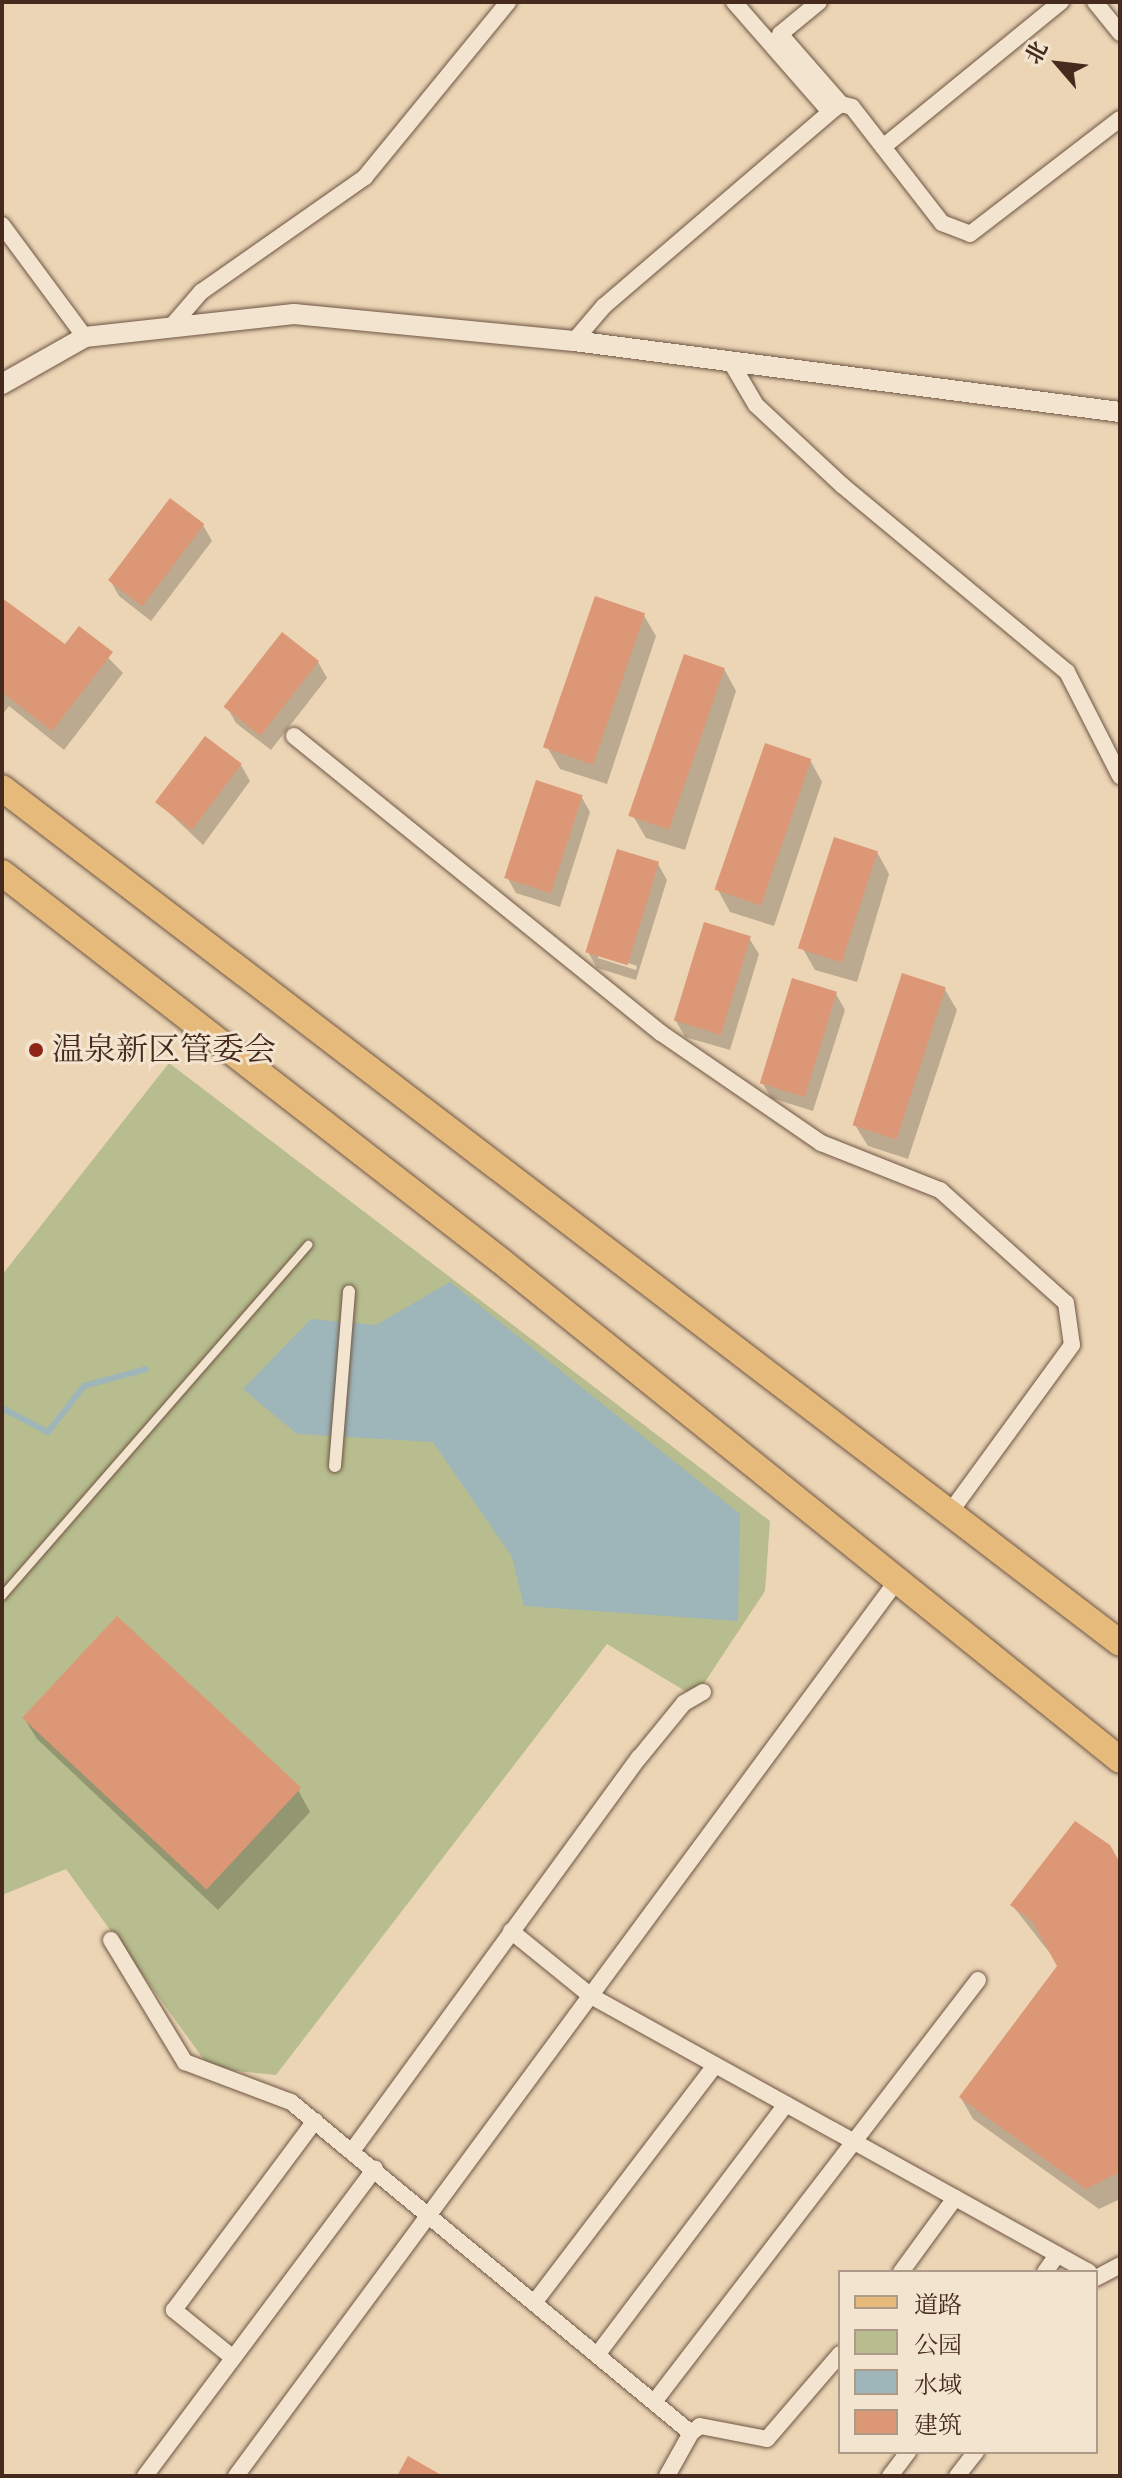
<!DOCTYPE html>
<meta charset="utf-8">
<style>
body{margin:0}
#map{position:relative;width:1122px;height:2478px;overflow:hidden;background:#ebd5b5;font-family:"IM FELL Great Primer","Noto Serif SC",serif}
div>[style]{position:absolute}
[style*='--x']{left:calc(var(--x)*1px);top:calc(var(--y)*1px);width:calc(var(--w)*1px);rotate:calc(var(--a)*1deg)}
.green>*{inset:0;background:#b7bd8e}
.water>*{inset:0;background:#9eb5b9}
.shadow>*{inset:0;background:#0003}
.stream>*{height:6px;margin:-3px;padding:0 3px;transform-origin:3px;border-radius:3px;background:#9eb5b9}
.building>*{inset:0;background:#dc9776;transform-origin:0 0}
.roads{filter:drop-shadow(0 0 2px #6f5544) drop-shadow(0 0 2px #6f5544)}
.service>*{height:8px;margin:-4px;padding:0 4px;transform-origin:4px;border-radius:4px;background:#f2e4cf}
.pedestrian>*{height:12px;margin:-6px;padding:0 6px;transform-origin:6px;border-radius:6px;background:#f2e4cf}
.minor>*{height:16px;margin:-8px;padding:0 8px;transform-origin:8px;border-radius:8px;background:#f2e4cf}
.tertiary>*{height:20px;margin:-10px;padding:0 10px;transform-origin:10px;border-radius:10px;background:#f2e4cf}
.primary>*{height:26px;margin:-13px;padding:0 13px;transform-origin:13px;border-radius:13px;background:#e6ba7a}
.dots>*{width:22px;height:22px;translate:-50% -50%;box-sizing:border-box;border:4px solid #f2e4cf;border-radius:50%}
span{translate:-50% -50%;white-space:nowrap;text-align:center;line-height:1.15;-webkit-text-stroke:6px #f2e4cf;paint-order:stroke}
.poi-label{font-size:32px;color:#462a1e}
.left{translate:0 -50%;text-align:left}
.frame{position:absolute;inset:0;border:4px solid #462a1e;pointer-events:none}
.legend{position:absolute;left:838px;top:2270px;width:260px;height:184px;box-sizing:border-box;background:#f2e4cf;border:2px solid #ad9a88;margin:0;padding:10px 14px;list-style:none;font-size:24px;color:#462a1e}
.legend li{display:flex;align-items:center;gap:16px;height:40px}
.legend b{width:40px;border:2px solid #ad9a88}
.north{position:absolute;left:1018px;top:24px;width:80px;height:80px;-webkit-text-stroke:6px #f2e4cf;paint-order:stroke;rotate:298deg;font-size:22px;font-weight:700;line-height:32px;text-align:center;color:#462a1e}
.north::after{content:'';display:block;margin:auto;width:28px;height:36px;background:#462a1e;clip-path:polygon(50% 0,100% 100%,50% 72%,0 100%)}
</style>
<div id="map">
<div class="green">
<i style="clip-path:polygon(169px 1063px,770px 1521px,765px 1591px,695px 1697px,607px 1644px,276px 2075px,210px 2068px,66px 1869px,2px 1895px,2px 1275px)"></i>
</div>
<div class="water">
<i style="clip-path:polygon(450px 1282px,740px 1514px,738px 1621px,524px 1606px,512px 1557px,433px 1442px,297px 1434px,243px 1389px,311px 1319px,376px 1325px)"></i>
</div>
<div class="shadow">
<i style="clip-path:polygon(203px 525px,212px 541px,151px 621px,119px 596px,110px 580px)"></i>
<i style="clip-path:polygon(2px 600px,65px 647px,80px 629px,123px 673px,64px 750px,9px 706px,2px 715px)"></i>
<i style="clip-path:polygon(643px 614px,656px 636px,607px 784px,560px 769px,547px 747px)"></i>
<i style="clip-path:polygon(318px 662px,327px 678px,271px 750px,236px 723px,227px 707px)"></i>
<i style="clip-path:polygon(724px 669px,736px 691px,685px 850px,646px 838px,633px 816px)"></i>
<i style="clip-path:polygon(810px 760px,822px 782px,774px 926px,730px 912px,718px 890px)"></i>
<i style="clip-path:polygon(241px 765px,250px 781px,203px 845px,158px 802px)"></i>
<i style="clip-path:polygon(581px 796px,590px 812px,560px 907px,516px 893px,507px 877px)"></i>
<i style="clip-path:polygon(877px 852px,889px 874px,857px 982px,815px 970px,803px 949px)"></i>
<i style="clip-path:polygon(evenodd,658px 864px,667px 880px,636px 980px,597px 968px,588px 952px,658px 864px,598px 953px,637px 966px,636px 970px,598px 958px,598px 953px)"></i>
<i style="clip-path:polygon(749px 938px,759px 954px,730px 1050px,685px 1037px,676px 1021px)"></i>
<i style="clip-path:polygon(944px 988px,957px 1010px,908px 1159px,868px 1146px,855px 1125px)"></i>
<i style="clip-path:polygon(836px 994px,845px 1010px,813px 1111px,771px 1098px,762px 1082px)"></i>
<i style="clip-path:polygon(24px 1718px,298px 1790px,310px 1812px,218px 1910px,37px 1739px)"></i>
<i style="clip-path:polygon(1120px 1866px,1120px 2199px,1099px 2209px,973px 2119px,961px 2098px,1060px 1966px,1012px 1905px)"></i>
</div>
<div class="stream">
<i style="--x:2;--y:1408;--w:52;--a:27.6"></i>
<i style="--x:48;--y:1432;--w:58;--a:-52"></i>
<i style="--x:84;--y:1386;--w:64;--a:-15.3"></i>
</div>
<div class="building">
<i style="left:170px;top:498px;width:43px;height:103px;rotate:37deg"></i>
<i style="left:595px;top:596px;width:53px;height:160px;rotate:19deg"></i>
<i style="clip-path:polygon(2px 598px,65px 644px,79px 626px,113px 652px,52px 731px,2px 692px)"></i>
<i style="left:282px;top:632px;width:47px;height:95px;rotate:38deg"></i>
<i style="left:684px;top:654px;width:43px;height:171px;rotate:19deg"></i>
<i style="left:205px;top:736px;width:46px;height:83px;rotate:37deg"></i>
<i style="left:765px;top:743px;width:49px;height:155px;rotate:19deg"></i>
<i style="left:536px;top:780px;width:49px;height:103px;rotate:18deg"></i>
<i style="left:834px;top:837px;width:46px;height:117px;rotate:18deg"></i>
<i style="left:617px;top:849px;width:44px;height:108px;rotate:17deg"></i>
<i style="left:704px;top:922px;width:49px;height:103px;rotate:17deg"></i>
<i style="left:902px;top:973px;width:46px;height:160px;rotate:18deg"></i>
<i style="left:792px;top:978px;width:47px;height:110px;rotate:17deg"></i>
<i style="left:117px;top:1616px;width:252px;height:139px;rotate:43deg"></i>
<i style="clip-path:polygon(1075px 1821px,1110px 1845px,1120px 1863px,1120px 2172px,1086px 2189px,959px 2097px,1057px 1966px,1032px 1921px,1010px 1905px)"></i>
<i style="clip-path:polygon(408px 2456px,443px 2476px,397px 2476px)"></i>
</div>
<div class="roads">
<div class="service">
<i style="--x:2;--y:1596;--w:466;--a:-48.9"></i>
</div>
<div class="pedestrian">
<i style="--x:335;--y:1466;--w:175;--a:-85.4"></i>
</div>
<div class="minor">
<i style="--x:819;--y:2;--w:50;--a:140.6"></i>
<i style="--x:780;--y:34;--w:93;--a:48.9"></i>
<i style="--x:841;--y:104;--w:9;--a:144"></i>
<i style="--x:1095;--y:2;--w:40;--a:51"></i>
<i style="--x:841;--y:104;--w:11;--a:15"></i>
<i style="--x:852;--y:107;--w:147;--a:52.2"></i>
<i style="--x:942;--y:223;--w:30;--a:21"></i>
<i style="--x:970;--y:234;--w:189;--a:-37.5"></i>
<i style="--x:883;--y:147;--w:230;--a:-39.2"></i>
<i style="--x:2;--y:225;--w:139;--a:53.5"></i>
<i style="--x:170;--y:328;--w:48;--a:-49.3"></i>
<i style="--x:201;--y:292;--w:200;--a:-35"></i>
<i style="--x:365;--y:177;--w:226;--a:-50.7"></i>
<i style="--x:574;--y:341;--w:46;--a:-49.4"></i>
<i style="--x:604;--y:306;--w:298;--a:-40.6"></i>
<i style="--x:830;--y:112;--w:146;--a:-131.1"></i>
<i style="--x:729;--y:359;--w:53;--a:59.6"></i>
<i style="--x:756;--y:405;--w:119;--a:43"></i>
<i style="--x:843;--y:486;--w:291;--a:39.7"></i>
<i style="--x:1067;--y:672;--w:117;--a:63"></i>
<i style="--x:294;--y:736;--w:472;--a:39"></i>
<i style="--x:661;--y:1033;--w:194;--a:34.5"></i>
<i style="--x:821;--y:1143;--w:128;--a:21.6"></i>
<i style="--x:940;--y:1190;--w:169;--a:41.9"></i>
<i style="--x:1066;--y:1303;--w:42;--a:81.9"></i>
<i style="--x:1072;--y:1345;--w:207;--a:126.1"></i>
<i style="--x:511;--y:1931;--w:103;--a:39.1"></i>
<i style="--x:591;--y:1996;--w:569;--a:29"></i>
<i style="--x:111;--y:1940;--w:143;--a:58.8"></i>
<i style="--x:185;--y:2062;--w:113;--a:20.7"></i>
<i style="--x:291;--y:2102;--w:519;--a:39.61"></i>
<i style="--x:691;--y:2433;--w:49;--a:119.2"></i>
<i style="--x:352;--y:2151;--w:487;--a:-53.9"></i>
<i style="--x:639;--y:1758;--w:71;--a:-50.7"></i>
<i style="--x:684;--y:1703;--w:22;--a:-30"></i>
<i style="--x:901;--y:2272;--w:92;--a:-53.9"></i>
<i style="--x:1045;--y:2272;--w:21;--a:-55"></i>
<i style="--x:1096;--y:2278;--w:27;--a:-28"></i>
<i style="--x:534;--y:2303;--w:299;--a:-52.7"></i>
<i style="--x:597;--y:2355;--w:314;--a:-53"></i>
<i style="--x:232;--y:2357;--w:75;--a:-141"></i>
<i style="--x:174;--y:2310;--w:236;--a:-53.3"></i>
<i style="--x:654;--y:2402;--w:532;--a:-52.48"></i>
<i style="--x:691;--y:2433;--w:11;--a:-38"></i>
<i style="--x:700;--y:2426;--w:68;--a:11"></i>
<i style="--x:767;--y:2439;--w:112;--a:-49.3"></i>
<i style="--x:145;--y:2476;--w:384;--a:-53.2"></i>
<i style="--x:236;--y:2476;--w:1115;--a:-53.57"></i>
<i style="--x:890;--y:2476;--w:30;--a:-53"></i>
<i style="--x:957;--y:2476;--w:31;--a:-52"></i>
</div>
<div class="tertiary">
<i style="--x:2;--y:384;--w:95;--a:-29.5"></i>
<i style="--x:85;--y:337;--w:210;--a:-6.3"></i>
<i style="--x:294;--y:314;--w:281;--a:5.5"></i>
<i style="--x:574;--y:341;--w:551;--a:7.41"></i>
</div>
<div class="primary">
<i style="--x:2;--y:788;--w:1407;--a:37.41"></i>
<i style="--x:2;--y:873;--w:632;--a:37.87"></i>
<i style="--x:501;--y:1261;--w:795;--a:38.87"></i>
</div>
</div>
<div class="dots">
<i style="left:36px;top:1050px;background:#8f2418"></i>
</div>
<div class="poi-label">
<span class="left" style="left:52px;top:1050px">温泉新区管委会</span>
</div>
<div class="frame"></div>
<ul class="legend">
<li><b style="height:10px;background:#e6ba7a"></b>道路</li>
<li><b style="height:22px;background:#b7bd8e"></b>公园</li>
<li><b style="height:22px;background:#9eb5b9"></b>水域</li>
<li><b style="height:22px;background:#dc9776"></b>建筑</li>
</ul>
<div class="north">北</div>
</div>
